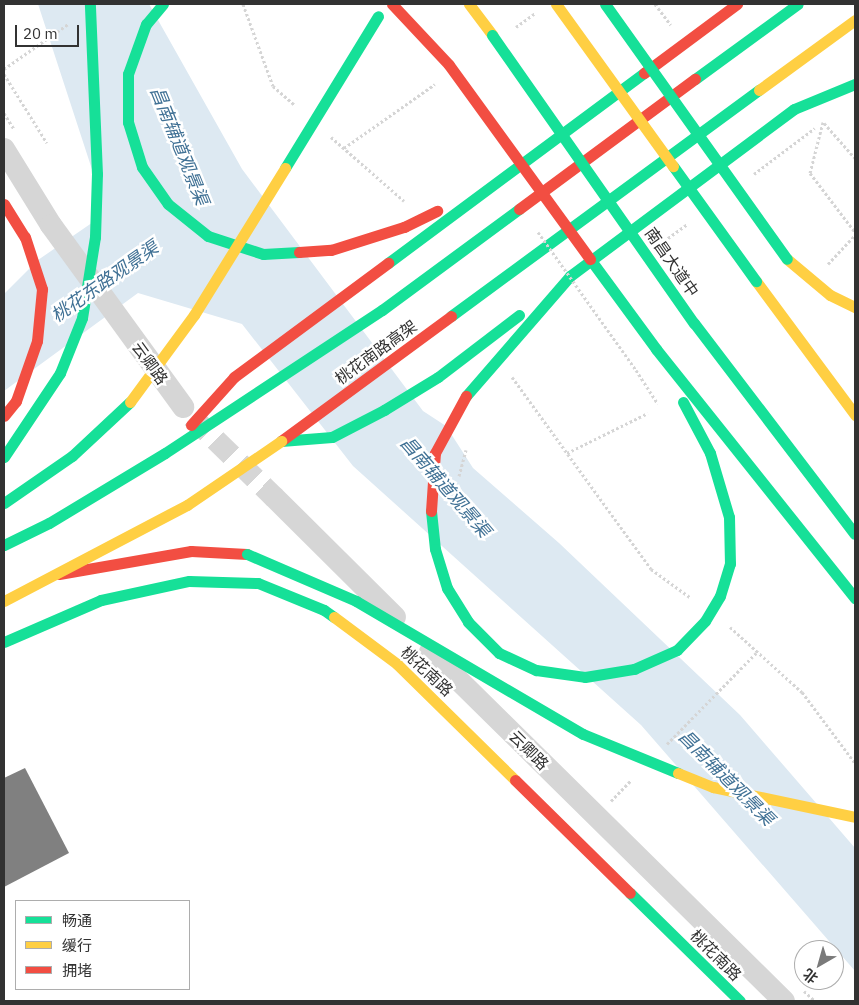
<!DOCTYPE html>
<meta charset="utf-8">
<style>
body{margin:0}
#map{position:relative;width:859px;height:1005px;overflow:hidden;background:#fff;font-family:"IBM Plex Sans","Noto Sans SC",sans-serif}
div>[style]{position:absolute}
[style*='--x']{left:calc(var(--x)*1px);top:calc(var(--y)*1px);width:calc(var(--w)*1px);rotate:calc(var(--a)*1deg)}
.water>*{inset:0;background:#dde9f2}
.building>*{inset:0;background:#808080}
.street-tunnel>*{height:22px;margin-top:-11px;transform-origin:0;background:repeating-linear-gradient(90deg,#d6d6d6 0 22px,transparent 0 33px)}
.path>*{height:3px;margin-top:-1.5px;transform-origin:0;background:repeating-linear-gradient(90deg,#d5d5d5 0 2.5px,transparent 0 5px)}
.street>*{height:22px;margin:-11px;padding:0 11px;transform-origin:11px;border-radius:11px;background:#d6d6d6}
.fast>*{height:11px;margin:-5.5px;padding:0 5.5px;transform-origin:5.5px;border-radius:5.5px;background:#16e098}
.slow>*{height:11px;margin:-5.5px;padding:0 5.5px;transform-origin:5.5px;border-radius:5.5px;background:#ffcf43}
.jam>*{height:11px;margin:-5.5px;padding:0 5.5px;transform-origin:5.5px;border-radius:5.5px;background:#f24e42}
.path-bridge>*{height:3px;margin-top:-1.5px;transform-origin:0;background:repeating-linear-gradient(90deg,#d5d5d5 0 2.5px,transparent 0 5px)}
.fast-bridge>*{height:11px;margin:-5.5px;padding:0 5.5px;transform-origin:5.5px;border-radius:5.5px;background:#16e098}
.slow-bridge>*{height:11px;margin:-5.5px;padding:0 5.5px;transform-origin:5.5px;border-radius:5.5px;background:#ffcf43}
.jam-bridge>*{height:11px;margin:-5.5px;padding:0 5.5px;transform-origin:5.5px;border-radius:5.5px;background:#f24e42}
span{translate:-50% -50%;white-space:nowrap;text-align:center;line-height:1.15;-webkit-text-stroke:5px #fff;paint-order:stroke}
.street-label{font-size:16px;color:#323232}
.water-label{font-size:18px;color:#407195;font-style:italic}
.frame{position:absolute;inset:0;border:5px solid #323232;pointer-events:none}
.legend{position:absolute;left:15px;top:900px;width:175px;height:90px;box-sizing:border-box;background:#fff;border:1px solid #adadad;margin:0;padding:6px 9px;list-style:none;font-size:15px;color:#323232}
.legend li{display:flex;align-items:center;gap:10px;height:25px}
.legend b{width:25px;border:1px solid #adadad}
.north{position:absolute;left:794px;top:940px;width:50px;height:50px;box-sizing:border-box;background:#fff;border:1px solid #adadad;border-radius:50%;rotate:218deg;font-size:14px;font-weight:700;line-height:20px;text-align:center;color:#323232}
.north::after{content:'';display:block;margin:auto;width:18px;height:22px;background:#7a7a7a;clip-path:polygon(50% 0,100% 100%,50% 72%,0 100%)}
.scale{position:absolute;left:15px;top:25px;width:64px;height:22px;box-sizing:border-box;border:2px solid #323232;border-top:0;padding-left:6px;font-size:15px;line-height:18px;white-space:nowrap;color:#323232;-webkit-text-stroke:4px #fff;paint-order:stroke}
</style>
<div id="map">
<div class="water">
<i style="clip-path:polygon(38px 4px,149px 4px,242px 169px,423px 411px,446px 426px,473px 468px,559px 543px,740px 715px,855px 848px,855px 971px,641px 725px,353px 466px,242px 324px,138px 293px,4px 391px,4px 294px,38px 260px,99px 218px,101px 197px)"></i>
</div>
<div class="building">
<i style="clip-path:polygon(25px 768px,69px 853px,4px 887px,4px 778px)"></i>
</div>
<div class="street-tunnel">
<i style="--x:192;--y:417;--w:116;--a:44.3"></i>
</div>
<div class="path">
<i style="--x:243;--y:4;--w:87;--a:69.9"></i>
<i style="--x:273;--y:86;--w:29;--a:41"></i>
<i style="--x:655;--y:4;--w:26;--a:53"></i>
<i style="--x:516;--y:27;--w:24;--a:-36"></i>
<i style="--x:4;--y:69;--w:78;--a:-35.1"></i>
<i style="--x:4;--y:74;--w:81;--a:58.1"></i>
<i style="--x:4;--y:113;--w:19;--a:58"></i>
<i style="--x:823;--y:122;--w:53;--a:104.3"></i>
<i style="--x:810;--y:173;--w:74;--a:52.7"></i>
<i style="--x:824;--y:123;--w:47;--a:48.5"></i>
<i style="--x:331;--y:137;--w:97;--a:41.2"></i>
<i style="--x:344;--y:148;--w:111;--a:-35.1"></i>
<i style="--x:754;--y:174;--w:76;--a:-37"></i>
<i style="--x:664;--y:241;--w:29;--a:-36"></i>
<i style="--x:828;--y:264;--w:40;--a:-47"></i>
<i style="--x:636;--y:370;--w:40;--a:57.1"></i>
<i style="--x:512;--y:377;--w:237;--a:54.1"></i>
<i style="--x:651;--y:569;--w:49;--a:35.9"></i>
<i style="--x:567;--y:453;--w:90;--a:-26.3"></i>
<i style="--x:459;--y:476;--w:27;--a:-75"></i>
<i style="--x:730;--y:627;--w:97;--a:42.1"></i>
<i style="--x:802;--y:692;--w:89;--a:53.3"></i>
<i style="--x:667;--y:744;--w:130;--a:-45.6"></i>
<i style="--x:611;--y:801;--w:29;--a:-46"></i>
<i style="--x:804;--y:991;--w:15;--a:42"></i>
</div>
<div class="street">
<i style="--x:4;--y:149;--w:89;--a:58.3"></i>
<i style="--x:51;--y:225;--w:225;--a:54"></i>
<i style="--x:275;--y:498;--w:169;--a:44.8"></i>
<i style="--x:430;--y:652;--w:497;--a:44.6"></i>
</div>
<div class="fast">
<i style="--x:163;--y:4;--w:26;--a:130"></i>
<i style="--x:146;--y:24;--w:53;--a:109.8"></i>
<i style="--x:128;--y:74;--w:48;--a:90"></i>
<i style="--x:128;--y:122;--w:47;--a:72.7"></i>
<i style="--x:142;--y:167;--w:45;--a:54.9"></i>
<i style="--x:168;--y:204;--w:51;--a:38.7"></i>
<i style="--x:208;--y:236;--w:58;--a:18.1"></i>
<i style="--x:263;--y:254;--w:36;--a:-3"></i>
<i style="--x:695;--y:79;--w:127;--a:-36.1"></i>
<i style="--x:388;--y:263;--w:319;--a:-36.6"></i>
<i style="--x:451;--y:316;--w:382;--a:-36.3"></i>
<i style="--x:694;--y:323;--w:265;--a:52.7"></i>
<i style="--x:656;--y:349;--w:319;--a:51.4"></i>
<i style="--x:466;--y:396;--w:159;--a:-49.1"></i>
<i style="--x:570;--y:276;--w:279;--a:-36.7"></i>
<i style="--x:794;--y:109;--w:66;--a:-22.3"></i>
<i style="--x:683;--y:402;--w:58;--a:62.1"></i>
<i style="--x:710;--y:453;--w:67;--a:73.5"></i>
<i style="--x:729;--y:517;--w:47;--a:88.8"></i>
<i style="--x:281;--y:441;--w:51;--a:-4.5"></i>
<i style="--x:332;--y:437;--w:59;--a:-27.4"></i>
<i style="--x:384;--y:410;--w:63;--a:-31.4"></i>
<i style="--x:438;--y:377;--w:102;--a:-37.4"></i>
<i style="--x:4;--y:457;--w:101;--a:-56.3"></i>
<i style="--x:4;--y:503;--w:83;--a:-34.7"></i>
<i style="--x:72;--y:456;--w:79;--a:-43"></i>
<i style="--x:4;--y:545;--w:50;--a:-26.1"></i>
<i style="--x:49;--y:523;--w:135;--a:-31.1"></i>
<i style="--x:165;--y:453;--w:260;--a:-33.4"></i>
<i style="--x:382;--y:310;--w:170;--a:-36.4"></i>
<i style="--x:4;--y:642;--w:106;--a:-23.4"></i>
<i style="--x:101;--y:600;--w:90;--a:-12.2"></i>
<i style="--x:189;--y:581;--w:69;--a:1.7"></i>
<i style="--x:258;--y:583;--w:71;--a:22.2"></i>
<i style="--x:324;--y:610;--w:12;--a:35"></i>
<i style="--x:630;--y:893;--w:154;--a:44.5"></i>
</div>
<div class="slow">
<i style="--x:469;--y:4;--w:39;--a:53"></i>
<i style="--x:759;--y:90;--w:119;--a:-36.1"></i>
<i style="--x:787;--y:259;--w:56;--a:39.9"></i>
<i style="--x:830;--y:295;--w:28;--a:26"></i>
<i style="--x:756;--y:281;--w:167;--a:53.5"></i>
<i style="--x:334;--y:617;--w:79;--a:36.7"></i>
<i style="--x:397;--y:664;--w:165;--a:44.5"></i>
</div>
<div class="jam">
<i style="--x:392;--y:4;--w:83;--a:46.9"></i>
<i style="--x:644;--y:73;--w:116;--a:-36.6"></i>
<i style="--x:4;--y:204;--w:39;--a:58"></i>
<i style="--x:25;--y:237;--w:55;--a:71.9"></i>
<i style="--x:42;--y:289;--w:52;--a:95.5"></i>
<i style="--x:37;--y:341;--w:64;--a:109.3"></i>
<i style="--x:16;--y:401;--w:19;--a:129"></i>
<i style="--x:519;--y:209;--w:219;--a:-36.5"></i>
<i style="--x:299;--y:252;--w:32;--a:-4"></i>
<i style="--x:331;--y:250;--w:77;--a:-17.5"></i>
<i style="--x:404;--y:227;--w:37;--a:-26"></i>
<i style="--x:191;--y:425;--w:64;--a:-48.1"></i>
<i style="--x:234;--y:377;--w:192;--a:-36.5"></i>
<i style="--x:281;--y:441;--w:211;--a:-36.3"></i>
<i style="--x:59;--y:574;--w:134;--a:-9.9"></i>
<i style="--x:191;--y:551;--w:56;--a:3.1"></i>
<i style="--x:515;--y:780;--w:161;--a:44.5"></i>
</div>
<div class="path-bridge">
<i style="--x:538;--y:232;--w:169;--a:54.6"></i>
</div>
<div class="fast-bridge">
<i style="--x:605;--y:4;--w:313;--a:54.5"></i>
<i style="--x:492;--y:35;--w:352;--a:55"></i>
<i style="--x:673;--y:166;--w:142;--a:54.2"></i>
<i style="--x:285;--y:168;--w:178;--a:-58.5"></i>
<i style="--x:590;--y:259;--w:112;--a:53.7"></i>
<i style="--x:60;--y:373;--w:59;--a:-68.2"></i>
<i style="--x:82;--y:318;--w:82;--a:-80.9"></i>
<i style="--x:95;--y:237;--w:63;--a:-88.2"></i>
<i style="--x:97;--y:174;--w:170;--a:-92.4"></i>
<i style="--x:431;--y:511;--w:38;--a:84"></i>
<i style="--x:435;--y:549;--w:41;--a:72.9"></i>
<i style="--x:447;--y:588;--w:40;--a:58"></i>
<i style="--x:468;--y:622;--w:44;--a:45"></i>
<i style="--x:499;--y:653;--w:41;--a:24.7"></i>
<i style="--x:536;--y:670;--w:49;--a:8.1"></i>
<i style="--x:585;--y:677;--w:50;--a:-9.3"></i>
<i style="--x:634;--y:669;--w:47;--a:-23.8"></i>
<i style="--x:677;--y:650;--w:40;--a:-46"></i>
<i style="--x:705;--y:621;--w:29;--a:-59"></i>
<i style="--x:720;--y:596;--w:34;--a:-73"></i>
<i style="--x:247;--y:554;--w:119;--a:23.3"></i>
<i style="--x:356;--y:601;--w:263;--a:30.4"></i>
<i style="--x:583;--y:734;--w:103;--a:22.3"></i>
</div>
<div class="slow-bridge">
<i style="--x:556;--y:4;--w:200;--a:54.2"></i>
<i style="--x:130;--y:402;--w:108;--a:-53.7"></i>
<i style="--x:194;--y:315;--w:173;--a:-58.2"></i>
<i style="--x:4;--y:601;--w:207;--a:-27.7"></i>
<i style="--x:187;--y:505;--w:114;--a:-34.2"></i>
<i style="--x:678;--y:773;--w:38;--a:22"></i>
<i style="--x:713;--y:787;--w:145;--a:11.9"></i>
</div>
<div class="jam-bridge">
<i style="--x:449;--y:65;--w:240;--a:54"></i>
<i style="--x:431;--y:511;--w:58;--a:-86.1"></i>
<i style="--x:435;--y:453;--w:65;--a:-61.5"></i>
</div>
<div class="street-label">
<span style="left:672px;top:262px;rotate:55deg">南昌大道中</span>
<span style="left:376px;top:352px;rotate:-36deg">桃花南路高架</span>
<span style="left:150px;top:363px;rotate:54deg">云卿路</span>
<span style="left:427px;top:671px;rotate:43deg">桃花南路</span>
<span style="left:529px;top:750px;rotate:45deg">云卿路</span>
<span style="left:716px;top:955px;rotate:45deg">桃花南路</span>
</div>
<div class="water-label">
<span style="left:179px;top:146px;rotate:68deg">昌南辅道观景渠</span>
<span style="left:105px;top:282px;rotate:-35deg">桃花东路观景渠</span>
<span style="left:445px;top:487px;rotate:49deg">昌南辅道观景渠</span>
<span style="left:726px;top:778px;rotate:45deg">昌南辅道观景渠</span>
</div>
<div class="frame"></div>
<ul class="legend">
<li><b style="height:6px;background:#16e098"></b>畅通</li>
<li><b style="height:6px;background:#ffcf43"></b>缓行</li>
<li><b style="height:6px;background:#f24e42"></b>拥堵</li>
</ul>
<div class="north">北</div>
<div class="scale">20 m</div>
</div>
